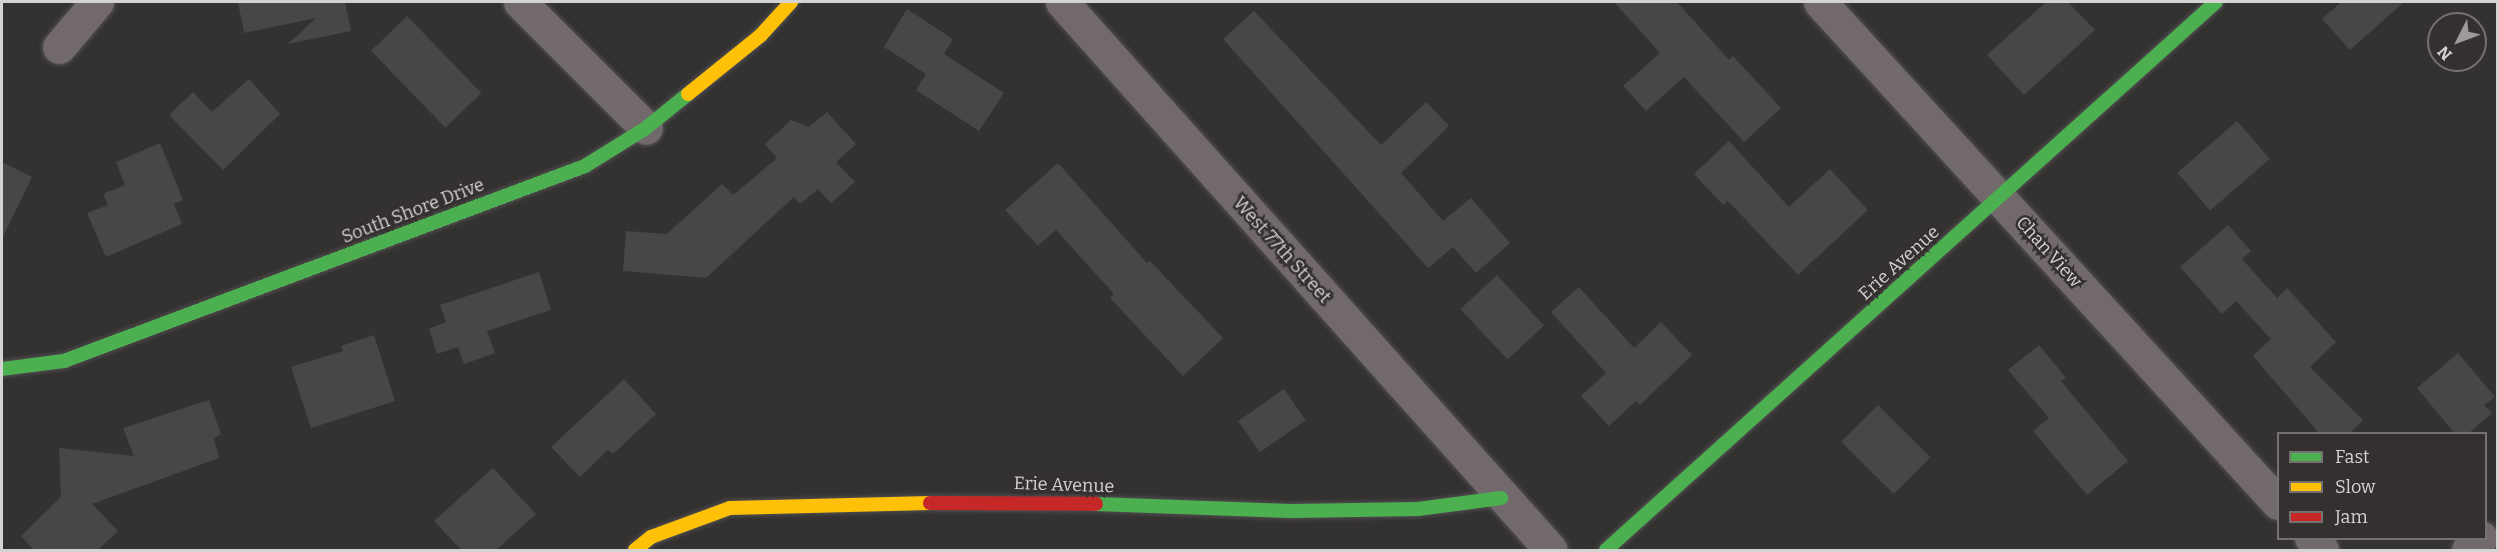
<!DOCTYPE html>
<style>
body{margin:0}
#map{position:relative;width:2499px;height:552px;overflow:hidden;background:#343131;font-family:Bitter,serif}
div>[style]{position:absolute}
[style*='--x']{left:calc(var(--x)*1px);top:calc(var(--y)*1px);width:calc(var(--w)*1px);rotate:calc(var(--a)*1deg)}
.building>*{inset:0;background:#484646;transform-origin:0 0}
.roads{filter:drop-shadow(0 0 2px #504f4f) drop-shadow(0 0 2px #504f4f)}
.street>*{height:33px;margin:-16.5px;padding:0 16.5px;transform-origin:16.5px;border-radius:16.5px;background:#71696b}
.fast>*{height:14px;margin:-7px;padding:0 7px;transform-origin:7px;border-radius:7px;background:#4caf50}
.slow>*{height:14px;margin:-7px;padding:0 7px;transform-origin:7px;border-radius:7px;background:#ffc107}
.jam>*{height:14px;margin:-7px;padding:0 7px;transform-origin:7px;border-radius:7px;background:#c62828}
span{translate:-50% -50%;white-space:nowrap;text-align:center;line-height:1.15;-webkit-text-stroke:5px #353030;paint-order:stroke}
.street-label{font-size:18px;color:#d5d2d2}
.frame{position:absolute;inset:0;border:3px solid #d5d2d2;pointer-events:none}
.legend{position:absolute;left:2277px;top:432px;width:210px;height:108px;box-sizing:border-box;background:#353030;border:2px solid #757171;margin:0;padding:8px 10px;list-style:none;font-size:18px;color:#d5d2d2}
.legend li{display:flex;align-items:center;gap:12px;height:30px}
.legend b{width:30px;border:2px solid #757171}
.north{position:absolute;left:2427px;top:12px;width:60px;height:60px;box-sizing:border-box;background:#353030;border:2px solid #757171;border-radius:50%;rotate:228deg;font-size:16px;font-weight:700;line-height:24px;text-align:center;color:#d5d2d2}
.north::after{content:'';display:block;margin:auto;width:21px;height:27px;background:#9d9a9a;clip-path:polygon(50% 0,100% 100%,50% 72%,0 100%)}
</style>
<div id="map">
<div class="building">
<i style="clip-path:polygon(238px 2px,345px 2px,351px 31px,288px 44px,316px 18px,244px 33px)"></i>
<i style="clip-path:polygon(1614px 2px,1677px 2px,1729px 60px,1733px 56px,1781px 108px,1744px 142px,1684px 77px,1646px 111px,1623px 86px,1660px 53px)"></i>
<i style="clip-path:polygon(2046px 2px,2068px 2px,2095px 30px,2024px 95px,1987px 55px)"></i>
<i style="clip-path:polygon(2341px 2px,2404px 2px,2350px 50px,2322px 19px)"></i>
<i style="clip-path:polygon(907px 9px,953px 39px,944px 54px,1004px 93px,979px 131px,916px 90px,926px 74px,884px 47px)"></i>
<i style="clip-path:polygon(1254px 11px,1381px 145px,1426px 102px,1449px 126px,1401px 173px,1443px 221px,1471px 198px,1510px 243px,1476px 273px,1453px 247px,1428px 268px,1223px 39px)"></i>
<i style="left:407px;top:16px;width:107px;height:50px;rotate:46deg"></i>
<i style="clip-path:polygon(249px 79px,280px 114px,223px 170px,169px 115px,193px 92px,212px 112px)"></i>
<i style="clip-path:polygon(827px 112px,856px 144px,836px 162px,855px 182px,831px 203px,818px 189px,800px 204px,794px 197px,706px 278px,623px 271px,626px 231px,667px 234px,722px 184px,733px 195px,777px 158px,765px 144px,791px 120px,809px 127px)"></i>
<i style="left:2237px;top:121px;width:50px;height:79px;rotate:49deg"></i>
<i style="clip-path:polygon(1729px 141px,1789px 207px,1830px 169px,1868px 210px,1798px 275px,1728px 201px,1723px 205px,1694px 174px)"></i>
<i style="clip-path:polygon(160px 143px,183px 200px,174px 204px,182px 224px,106px 257px,87px 213px,108px 205px,103px 194px,125px 185px,116px 162px)"></i>
<i style="clip-path:polygon(2px 162px,32px 177px,2px 239px)"></i>
<i style="clip-path:polygon(1058px 163px,1147px 263px,1150px 261px,1223px 338px,1183px 376px,1110px 298px,1114px 294px,1056px 230px,1038px 246px,1005px 210px)"></i>
<i style="clip-path:polygon(2228px 225px,2251px 251px,2242px 259px,2277px 298px,2287px 288px,2336px 342px,2310px 367px,2363px 420px,2349px 434px,2320px 434px,2253px 356px,2271px 339px,2236px 301px,2222px 314px,2180px 267px)"></i>
<i style="clip-path:polygon(539px 272px,551px 310px,487px 331px,495px 353px,464px 364px,458px 347px,437px 354px,429px 329px,446px 322px,440px 305px)"></i>
<i style="left:1497px;top:275px;width:69px;height:50px;rotate:47deg"></i>
<i style="clip-path:polygon(1579px 287px,1634px 348px,1661px 322px,1692px 355px,1640px 405px,1636px 401px,1609px 426px,1581px 396px,1606px 373px,1551px 312px)"></i>
<i style="clip-path:polygon(374px 335px,395px 401px,311px 428px,291px 367px,343px 351px,341px 346px)"></i>
<i style="clip-path:polygon(2039px 345px,2066px 378px,2061px 381px,2128px 461px,2087px 495px,2033px 431px,2049px 418px,2008px 370px)"></i>
<i style="clip-path:polygon(2458px 353px,2495px 397px,2484px 405px,2492px 413px,2468px 434px,2455px 434px,2417px 388px)"></i>
<i style="clip-path:polygon(624px 379px,656px 414px,613px 454px,608px 450px,580px 477px,551px 447px)"></i>
<i style="left:1284px;top:389px;width:38px;height:56px;rotate:55deg"></i>
<i style="clip-path:polygon(209px 400px,221px 434px,214px 438px,219px 458px,92px 504px,118px 531px,98px 550px,34px 550px,21px 536px,61px 497px,59px 448px,134px 456px,123px 428px)"></i>
<i style="left:1878px;top:405px;width:74px;height:52px;rotate:45deg"></i>
<i style="clip-path:polygon(493px 468px,536px 514px,496px 550px,461px 550px,434px 521px)"></i>
</div>
<div class="roads">
<div class="street">
<i style="--x:520;--y:2;--w:178;--a:45"></i>
<i style="--x:1062;--y:2;--w:734;--a:48.26"></i>
<i style="--x:1820;--y:2;--w:679;--a:47.57"></i>
<i style="--x:59;--y:47;--w:59;--a:-49.8"></i>
<i style="--x:2311;--y:538;--w:16;--a:47"></i>
<i style="--x:2468;--y:550;--w:18;--a:-43"></i>
</div>
<div class="fast">
<i style="--x:2;--y:369;--w:63;--a:-7.4"></i>
<i style="--x:64;--y:361;--w:556;--a:-20.52"></i>
<i style="--x:585;--y:166;--w:72;--a:-31.9"></i>
<i style="--x:646;--y:128;--w:54;--a:-39"></i>
<i style="--x:1096;--y:504;--w:194;--a:2.1"></i>
<i style="--x:1290;--y:511;--w:128;--a:-0.9"></i>
<i style="--x:1418;--y:509;--w:84;--a:-7.5"></i>
<i style="--x:1606;--y:550;--w:820;--a:-41.94"></i>
</div>
<div class="slow">
<i style="--x:688;--y:94;--w:94;--a:-38.9"></i>
<i style="--x:761;--y:35;--w:45;--a:-47.7"></i>
<i style="--x:635;--y:550;--w:21;--a:-39"></i>
<i style="--x:651;--y:537;--w:84;--a:-20.2"></i>
<i style="--x:730;--y:508;--w:200;--a:-1.4"></i>
</div>
<div class="jam">
<i style="--x:930;--y:503;--w:166;--a:0.3"></i>
</div>
</div>
<div class="street-label">
<span style="left:413px;top:211px;rotate:-21deg">South Shore Drive</span>
<span style="left:1282px;top:250px;rotate:48deg">West 77th Street</span>
<span style="left:2049px;top:252px;rotate:48deg">Chan View</span>
<span style="left:1899px;top:263px;rotate:-42deg">Erie Avenue</span>
<span style="left:1064px;top:485px;rotate:2deg">Erie Avenue</span>
</div>
<div class="frame"></div>
<ul class="legend">
<li><b style="height:8px;background:#4caf50"></b>Fast</li>
<li><b style="height:8px;background:#ffc107"></b>Slow</li>
<li><b style="height:8px;background:#c62828"></b>Jam</li>
</ul>
<div class="north">N</div>
</div>
